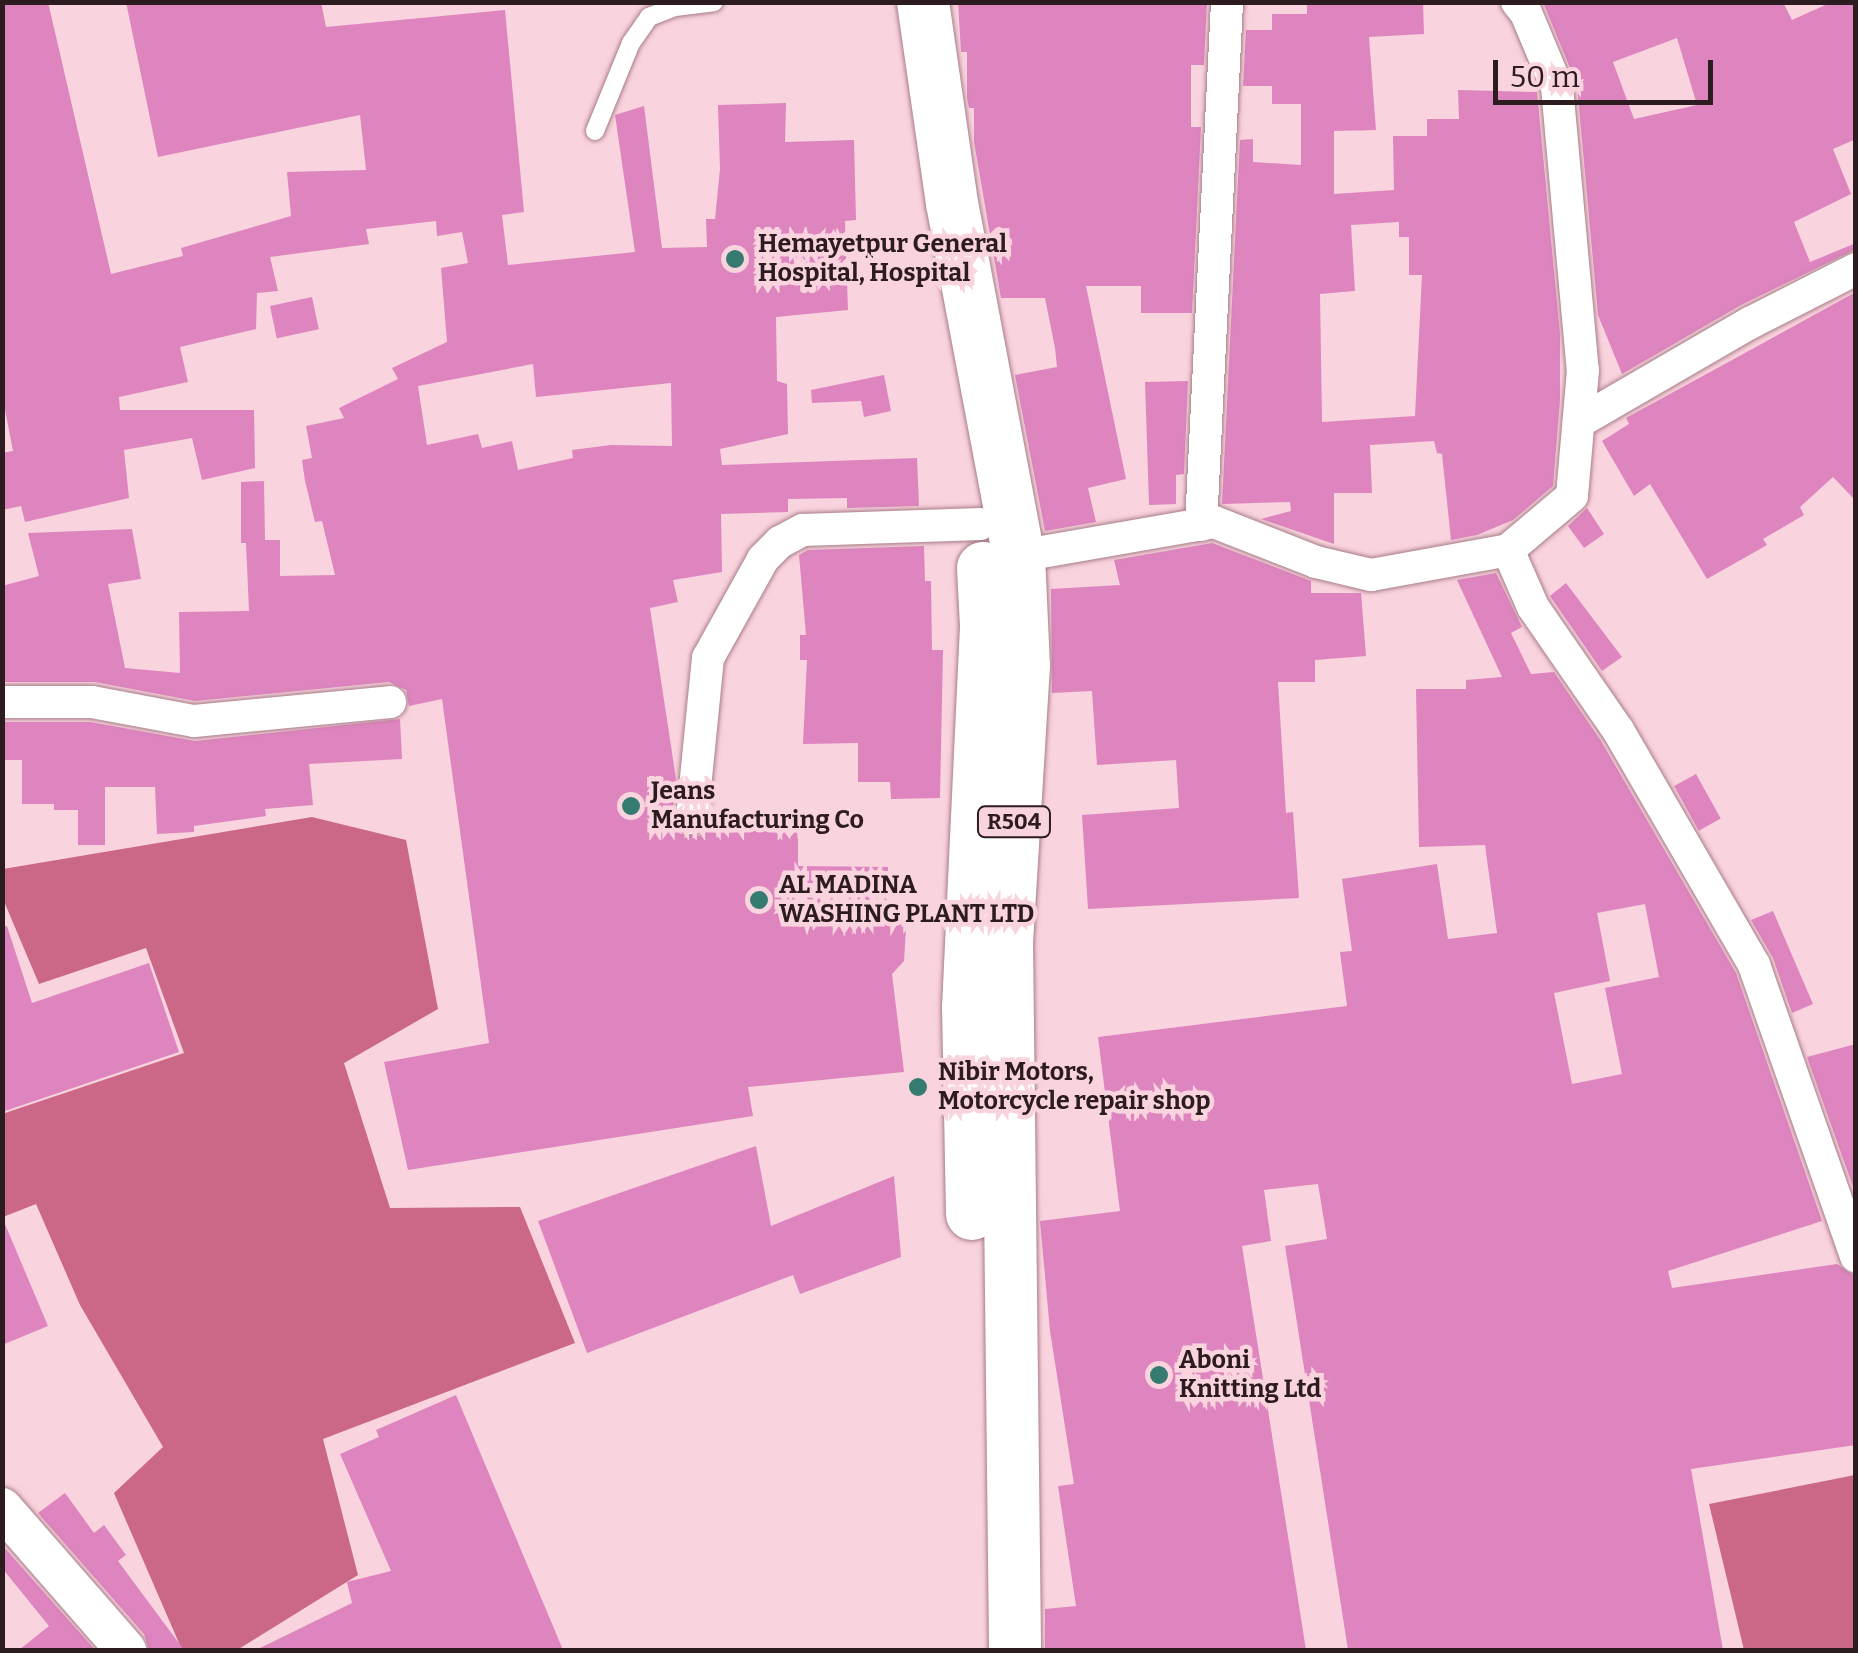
<!DOCTYPE html>
<style>
body{margin:0}
#map{position:relative;width:1858px;height:1653px;overflow:hidden;background:#f9d3dd;font-family:Bitter,serif}
div>[style]{position:absolute}
[style*='--x']{left:calc(var(--x)*1px);top:calc(var(--y)*1px);width:calc(var(--w)*1px);rotate:calc(var(--a)*1deg)}
.water>*{inset:0;background:#cb6787}
.building>*{inset:0;background:#de85bf;transform-origin:0 0}
.roads{filter:drop-shadow(0 0 2px #a87d88) drop-shadow(0 0 2px #a87d88)}
.service>*{height:18px;margin:-9px;padding:0 9px;transform-origin:9px;border-radius:9px;background:#fff}
.minor>*{height:32px;margin:-16px;padding:0 16px;transform-origin:16px;border-radius:16px;background:#fff}
.tertiary>*{height:40px;margin:-20px;padding:0 20px;transform-origin:20px;border-radius:20px;background:#fff}
.primary>*{height:52px;margin:-26px;padding:0 26px;transform-origin:26px;border-radius:26px;background:#fff}
.dots>*{width:28px;height:28px;translate:-50% -50%;box-sizing:border-box;border:5px solid #f9d3dd;border-radius:50%}
span{translate:-50% -50%;white-space:nowrap;text-align:center;line-height:1.15;-webkit-text-stroke:9px #f9d3dd;paint-order:stroke}
.shield-label span{padding:2px 8px;background:#f9d3dd;border:2px solid;border-radius:8px;-webkit-text-stroke-width:0}
.shield-label{font-size:22px;color:#2c1c20;font-weight:700}
.poi-label{font-size:25px;color:#2c1c20;font-weight:700}
.left{translate:0 -50%;text-align:left}
.frame{position:absolute;inset:0;border:5px solid #2c1c20;pointer-events:none}
.scale{position:absolute;left:1493px;top:60px;width:220px;height:45px;box-sizing:border-box;border:5px solid #2c1c20;border-top:0;padding-left:12px;font-size:30px;line-height:35px;white-space:nowrap;color:#2c1c20;-webkit-text-stroke:8px #f9d3dd;paint-order:stroke}
</style>
<div id="map">
<div class="water">
<i style="clip-path:polygon(312px 817px,406px 840px,438px 1009px,344px 1063px,390px 1208px,520px 1207px,575px 1343px,323px 1439px,358px 1575px,237px 1650px,182px 1650px,114px 1493px,163px 1447px,80px 1305px,36px 1204px,3px 1217px,2px 1114px,184px 1053px,146px 948px,39px 984px,3px 899px,3px 869px)"></i>
<i style="clip-path:polygon(1855px 1475px,1855px 1650px,1744px 1650px,1709px 1504px)"></i>
</div>
<div class="building">
<i style="clip-path:polygon(evenodd,2px 2px,48px 2px,111px 274px,183px 256px,181px 248px,291px 216px,287px 172px,366px 170px,360px 115px,158px 157px,126px 2px,321px 2px,326px 27px,505px 10px,524px 212px,502px 215px,508px 265px,635px 252px,615px 115px,644px 106px,662px 248px,707px 247px,706px 219px,715px 219px,720px 169px,718px 105px,786px 103px,785px 142px,854px 140px,856px 220px,845px 221px,848px 310px,776px 317px,777px 381px,787px 384px,788px 434px,720px 449px,722px 465px,917px 458px,919px 506px,847px 508px,847px 498px,788px 499px,788px 512px,721px 514px,722px 572px,673px 580px,678px 602px,650px 608px,676px 779px,672px 817px,680px 834px,699px 836px,710px 826px,798px 814px,798px 866px,888px 867px,888px 908px,907px 912px,904px 961px,892px 974px,904px 1072px,748px 1087px,753px 1116px,408px 1170px,384px 1062px,489px 1043px,442px 699px,409px 706px,406px 690px,389px 682px,195px 701px,95px 682px,2px 682px,2px 586px,39px 576px,28px 533px,132px 529px,141px 579px,108px 584px,125px 668px,180px 673px,179px 612px,249px 611px,246px 543px,241px 543px,241px 482px,264px 481px,265px 540px,280px 540px,280px 576px,335px 575px,322px 521px,315px 522px,305px 481px,302px 460px,312px 458px,306px 426px,344px 418px,339px 408px,398px 379px,392px 368px,447px 342px,441px 268px,468px 263px,462px 232px,437px 236px,436px 221px,366px 229px,369px 244px,270px 257px,278px 291px,257px 293px,256px 329px,180px 347px,188px 382px,119px 397px,120px 410px,254px 410px,255px 468px,202px 480px,192px 438px,124px 450px,129px 498px,25px 522px,21px 506px,2px 510px,2px 453px,13px 451px,2px 394px,2px 2px,533px 364px,536px 397px,671px 383px,672px 446px,611px 445px,572px 450px,573px 458px,518px 470px,512px 441px,482px 448px,478px 434px,427px 445px,418px 386px,533px 364px)"></i>
<i style="clip-path:polygon(958px 2px,1207px 2px,1204px 65px,1191px 65px,1191px 127px,1201px 127px,1192px 313px,1141px 313px,1141px 286px,1086px 286px,1126px 479px,1088px 488px,1096px 522px,1045px 531px,1015px 375px,1057px 367px,1055px 348px,1045px 298px,1001px 298px,974px 142px,974px 108px,969px 108px,967px 98px,967px 52px,961px 52px)"></i>
<i style="clip-path:polygon(evenodd,1307px 2px,1423px 2px,1424px 34px,1369px 37px,1376px 130px,1334px 131px,1334px 194px,1394px 190px,1393px 136px,1427px 136px,1427px 119px,1459px 119px,1458px 90px,1537px 92px,1560px 334px,1560px 400px,1553px 486px,1513px 520px,1477px 535px,1451px 540px,1442px 454px,1437px 453px,1434px 441px,1370px 445px,1372px 493px,1334px 493px,1334px 544px,1261px 519px,1291px 511px,1290px 502px,1222px 504px,1240px 140px,1253px 139px,1253px 162px,1301px 165px,1301px 104px,1272px 104px,1272px 86px,1243px 86px,1246px 30px,1272px 30px,1272px 14px,1307px 14px,1307px 2px,1399px 222px,1399px 237px,1409px 237px,1409px 275px,1422px 275px,1415px 416px,1322px 422px,1320px 294px,1355px 291px,1351px 225px,1399px 222px)"></i>
<i style="clip-path:polygon(evenodd,1543px 2px,1783px 2px,1792px 20px,1832px 2px,1856px 2px,1856px 139px,1833px 149px,1851px 194px,1794px 222px,1810px 262px,1856px 243px,1856px 249px,1741px 305px,1622px 374px,1598px 315px,1577px 85px,1543px 2px,1677px 38px,1697px 105px,1634px 119px,1613px 62px,1677px 38px)"></i>
<i style="clip-path:polygon(1856px 292px,1856px 501px,1833px 477px,1800px 507px,1804px 515px,1763px 539px,1767px 545px,1707px 579px,1650px 484px,1634px 496px,1602px 441px,1629px 424px,1626px 418px)"></i>
<i style="left:312px;top:297px;width:33px;height:43px;rotate:78deg"></i>
<i style="clip-path:polygon(884px 375px,891px 411px,864px 417px,861px 401px,812px 403px,811px 390px)"></i>
<i style="clip-path:polygon(1188px 381px,1184px 474px,1176px 475px,1176px 504px,1149px 505px,1145px 382px)"></i>
<i style="clip-path:polygon(1587px 508px,1604px 534px,1584px 548px,1568px 526px)"></i>
<i style="clip-path:polygon(1212px 543px,1311px 581px,1311px 593px,1361px 593px,1366px 656px,1315px 660px,1315px 682px,1278px 682px,1286px 813px,1293px 812px,1299px 898px,1088px 909px,1082px 815px,1179px 808px,1176px 760px,1097px 765px,1092px 691px,1052px 693px,1051px 589px,1120px 585px,1114px 560px)"></i>
<i style="clip-path:polygon(924px 546px,925px 581px,931px 581px,932px 650px,943px 650px,940px 798px,891px 799px,890px 782px,858px 782px,858px 743px,803px 744px,807px 660px,800px 660px,800px 635px,806px 635px,799px 555px,808px 550px)"></i>
<i style="clip-path:polygon(evenodd,1496px 573px,1522px 627px,1511px 633px,1531px 674px,1554px 672px,1601px 741px,1736px 973px,1822px 1221px,1668px 1271px,1672px 1288px,1837px 1264px,1856px 1277px,1856px 1445px,1691px 1469px,1723px 1650px,1348px 1650px,1285px 1246px,1327px 1239px,1318px 1184px,1264px 1190px,1271px 1241px,1242px 1246px,1306px 1650px,1045px 1650px,1045px 1609px,1076px 1606px,1058px 1486px,1074px 1484px,1050px 1331px,1040px 1221px,1120px 1211px,1098px 1037px,1347px 1006px,1340px 952px,1352px 951px,1342px 879px,1437px 864px,1448px 939px,1497px 933px,1485px 845px,1419px 847px,1416px 689px,1466px 689px,1466px 680px,1502px 677px,1457px 580px,1496px 573px,1645px 904px,1659px 977px,1605px 988px,1622px 1074px,1572px 1084px,1554px 993px,1610px 981px,1597px 913px,1645px 904px)"></i>
<i style="clip-path:polygon(1566px 583px,1622px 657px,1602px 671px,1550px 596px)"></i>
<i style="clip-path:polygon(400px 719px,402px 759px,309px 764px,313px 805px,265px 809px,266px 816px,194px 826px,194px 832px,157px 834px,155px 787px,105px 787px,105px 845px,78px 845px,78px 810px,54px 810px,54px 804px,22px 804px,22px 760px,2px 760px,2px 722px,90px 722px,195px 741px)"></i>
<i style="left:1696px;top:774px;width:51px;height:25px;rotate:61deg"></i>
<i style="clip-path:polygon(1773px 911px,1813px 1004px,1792px 1013px,1773px 958px,1751px 920px)"></i>
<i style="clip-path:polygon(7px 926px,32px 1003px,149px 963px,179px 1052px,2px 1112px,2px 927px)"></i>
<i style="clip-path:polygon(1856px 1044px,1856px 1195px,1807px 1057px)"></i>
<i style="clip-path:polygon(756px 1146px,771px 1226px,894px 1176px,901px 1257px,800px 1294px,793px 1275px,587px 1353px,538px 1221px)"></i>
<i style="clip-path:polygon(2px 1217px,48px 1326px,2px 1345px)"></i>
<i style="clip-path:polygon(456px 1395px,563px 1650px,256px 1650px,352px 1603px,347px 1582px,391px 1571px,340px 1454px,379px 1437px,376px 1430px)"></i>
<i style="clip-path:polygon(65px 1493px,94px 1533px,104px 1525px,126px 1555px,118px 1561px,184px 1650px,149px 1650px,144px 1634px,38px 1513px)"></i>
<i style="clip-path:polygon(2px 1545px,95px 1650px,19px 1650px,49px 1626px,2px 1568px)"></i>
</div>
<div class="roads">
<div class="service">
<i style="--x:595;--y:131;--w:95;--a:-67.8"></i>
<i style="--x:631;--y:43;--w:32;--a:-55"></i>
<i style="--x:649;--y:17;--w:28;--a:-21"></i>
<i style="--x:675;--y:7;--w:39;--a:-7"></i>
</div>
<div class="minor">
<i style="--x:1517;--y:2;--w:14;--a:51"></i>
<i style="--x:1526;--y:13;--w:80;--a:67.3"></i>
<i style="--x:1557;--y:87;--w:284;--a:84.8"></i>
<i style="--x:1583;--y:370;--w:126;--a:95"></i>
<i style="--x:1572;--y:496;--w:84;--a:139.8"></i>
<i style="--x:1508;--y:550;--w:62;--a:66.3"></i>
<i style="--x:1533;--y:607;--w:150;--a:55.4"></i>
<i style="--x:1618;--y:730;--w:272;--a:59.9"></i>
<i style="--x:1754;--y:965;--w:309;--a:70.7"></i>
<i style="--x:1579;--y:422;--w:198;--a:-30.1"></i>
<i style="--x:1750;--y:323;--w:119;--a:-27"></i>
<i style="--x:1201;--y:525;--w:524;--a:-87.15"></i>
<i style="--x:1019;--y:556;--w:198;--a:-9.9"></i>
<i style="--x:1214;--y:522;--w:110;--a:21.4"></i>
<i style="--x:1316;--y:562;--w:57;--a:13.3"></i>
<i style="--x:1371;--y:575;--w:139;--a:-10.3"></i>
<i style="--x:2;--y:702;--w:90;--a:0"></i>
<i style="--x:92;--y:702;--w:104;--a:10.6"></i>
<i style="--x:194;--y:721;--w:197;--a:-5.5"></i>
<i style="--x:692;--y:818;--w:161;--a:-84.3"></i>
<i style="--x:708;--y:658;--w:113;--a:-60.9"></i>
<i style="--x:763;--y:559;--w:24;--a:-45"></i>
<i style="--x:780;--y:542;--w:26;--a:-28"></i>
<i style="--x:803;--y:530;--w:177;--a:-1.9"></i>
</div>
<div class="tertiary">
<i style="--x:2;--y:1508;--w:189;--a:48.9"></i>
</div>
<div class="primary">
<i style="--x:923;--y:2;--w:203;--a:81.8"></i>
<i style="--x:952;--y:203;--w:359;--a:79.3"></i>
<i style="--x:1019;--y:556;--w:109;--a:87.4"></i>
<i style="--x:1024;--y:665;--w:276;--a:93.5"></i>
<i style="--x:1007;--y:940;--w:710;--a:89.35"></i>
<i style="--x:972;--y:1214;--w:206;--a:-91.1"></i>
<i style="--x:968;--y:1008;--w:382;--a:-87.3"></i>
<i style="--x:986;--y:626;--w:58;--a:-93"></i>
</div>
</div>
<div class="dots">
<i style="left:735px;top:259px;background:#367b70"></i>
<i style="left:631px;top:806px;background:#367b70"></i>
<i style="left:759px;top:900px;background:#367b70"></i>
<i style="left:918px;top:1087px;background:#367b70"></i>
<i style="left:1159px;top:1375px;background:#367b70"></i>
</div>
<div class="shield-label">
<span style="left:1014px;top:822px">R504</span>
</div>
<div class="poi-label">
<span class="left" style="left:758px;top:259px">Hemayetpur General<br>Hospital, Hospital</span>
<span class="left" style="left:651px;top:806px">Jeans<br>Manufacturing Co</span>
<span class="left" style="left:779px;top:900px">AL MADINA<br>WASHING PLANT LTD</span>
<span class="left" style="left:938px;top:1087px">Nibir Motors,<br>Motorcycle repair shop</span>
<span class="left" style="left:1179px;top:1375px">Aboni<br>Knitting Ltd</span>
</div>
<div class="frame"></div>
<div class="scale">50 m</div>
</div>
